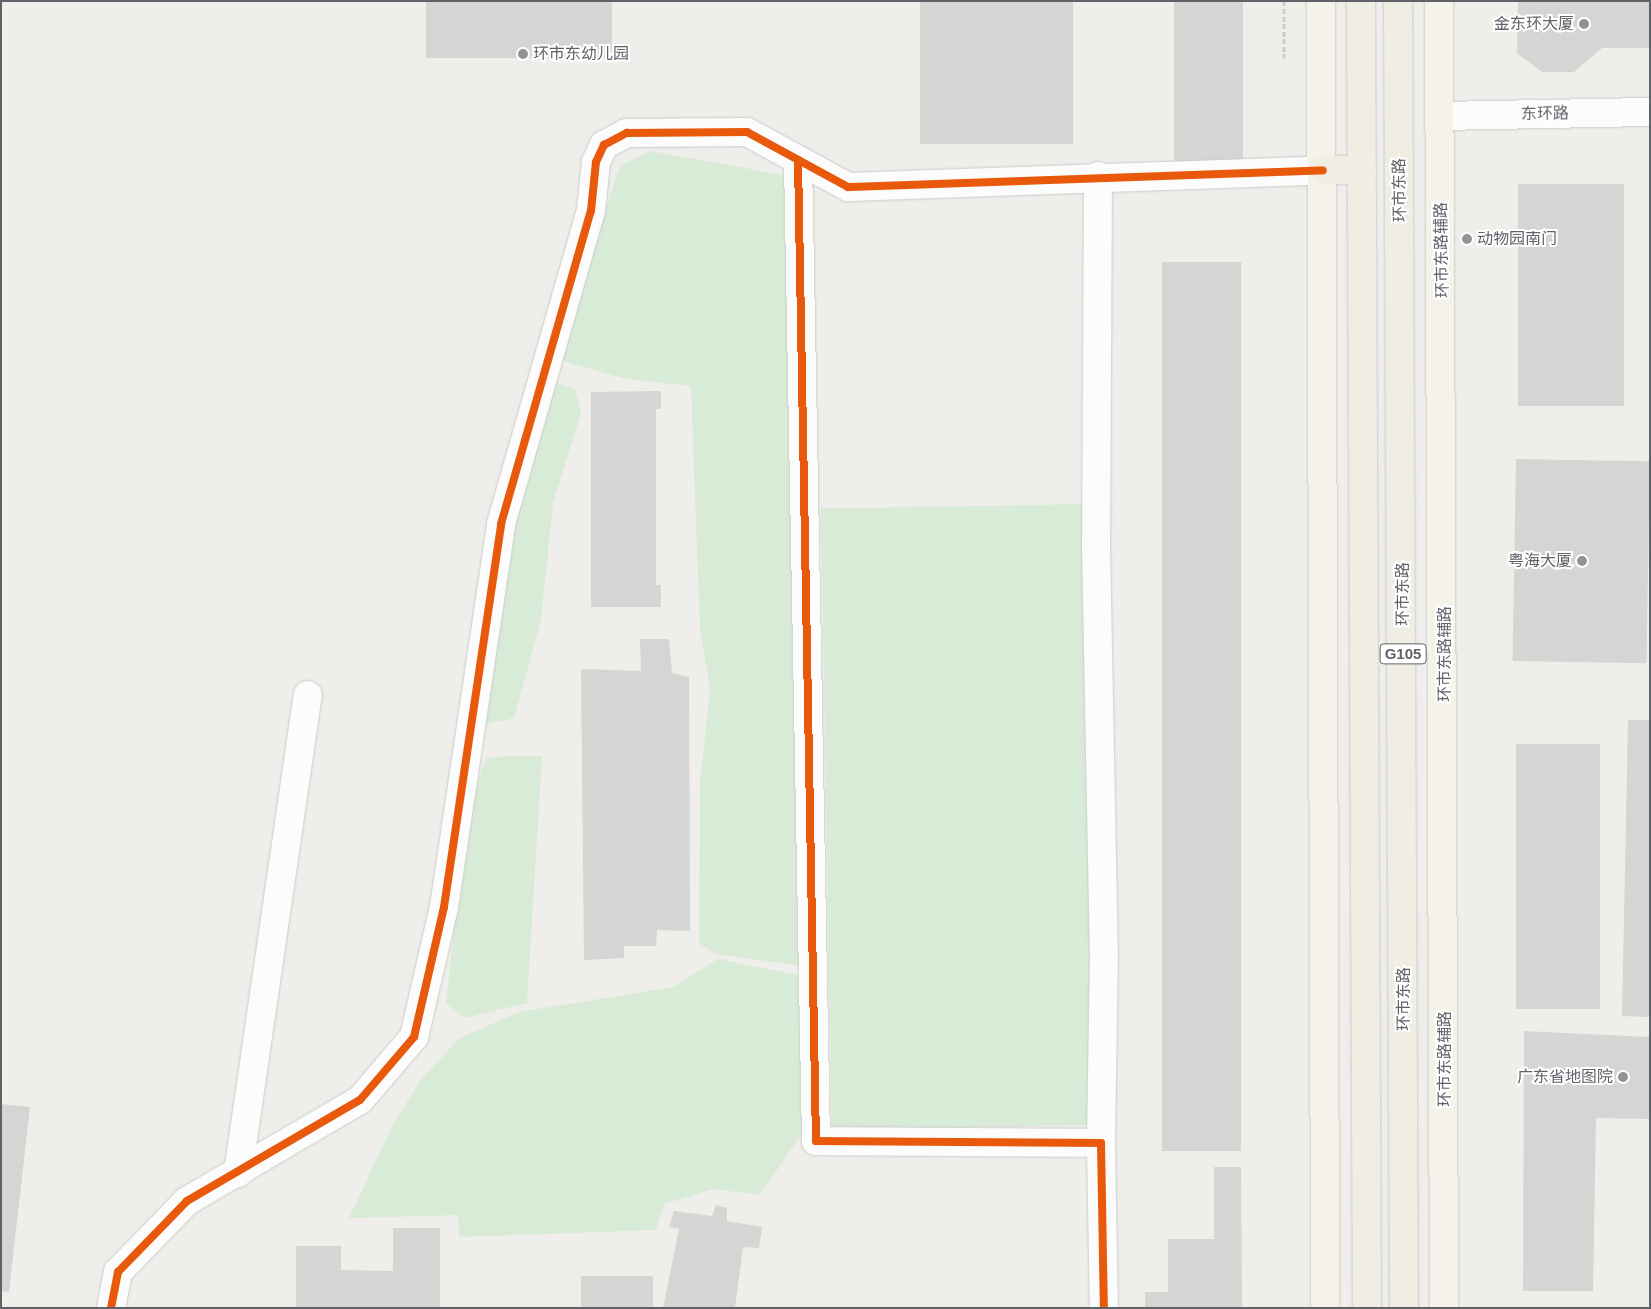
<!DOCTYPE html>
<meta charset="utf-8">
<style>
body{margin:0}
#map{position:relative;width:1651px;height:1309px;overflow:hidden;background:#efeeea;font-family:Arial,"Noto Sans SC",sans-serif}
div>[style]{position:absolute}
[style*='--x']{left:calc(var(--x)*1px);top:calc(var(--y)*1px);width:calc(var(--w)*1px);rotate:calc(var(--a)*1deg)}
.green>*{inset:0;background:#d8ebd6;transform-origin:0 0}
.building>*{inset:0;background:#d6d5d3;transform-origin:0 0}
.path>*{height:3px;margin-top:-1.5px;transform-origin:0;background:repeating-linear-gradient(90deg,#cacfcc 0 5px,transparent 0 7.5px)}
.roads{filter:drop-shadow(0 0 1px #cbcccc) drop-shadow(0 0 1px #cbcccc)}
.minor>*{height:28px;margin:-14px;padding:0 14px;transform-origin:14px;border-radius:14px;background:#fdfcfc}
.major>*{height:28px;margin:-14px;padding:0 14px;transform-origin:14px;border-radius:14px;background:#f4f2e9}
.highway>*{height:28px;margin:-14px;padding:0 14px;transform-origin:14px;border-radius:14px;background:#f0ede3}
.cycleway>*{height:8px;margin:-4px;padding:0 4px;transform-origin:4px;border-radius:4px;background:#e8590c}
.dots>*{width:14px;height:14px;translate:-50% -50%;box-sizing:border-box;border:2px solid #fff;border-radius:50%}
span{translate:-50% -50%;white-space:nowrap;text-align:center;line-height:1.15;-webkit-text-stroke:4px #fff;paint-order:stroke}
.shield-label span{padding:1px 4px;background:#fff;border:1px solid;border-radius:4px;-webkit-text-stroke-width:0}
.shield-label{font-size:15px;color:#5f6368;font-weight:700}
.poi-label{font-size:16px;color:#5f6368}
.right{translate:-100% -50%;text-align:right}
.left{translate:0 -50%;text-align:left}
.street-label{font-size:16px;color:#5f6368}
.frame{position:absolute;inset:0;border:2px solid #5f6368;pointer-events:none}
</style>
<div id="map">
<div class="green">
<i style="clip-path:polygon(651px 151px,788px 176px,801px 966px,715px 954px,699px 943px,700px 784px,710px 688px,700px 630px,691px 386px,626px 379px,556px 359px,620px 166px)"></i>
<i style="clip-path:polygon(551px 381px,575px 389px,581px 413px,553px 503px,541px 620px,514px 718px,483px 725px,509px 526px)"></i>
<i style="left:1085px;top:504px;width:621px;height:264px;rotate:89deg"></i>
<i style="clip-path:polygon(542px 756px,527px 1003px,465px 1018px,446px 1003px,467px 812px,487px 757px)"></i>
<i style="clip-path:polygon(718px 959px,798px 975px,802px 1133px,760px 1195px,713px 1189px,664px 1204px,656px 1230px,459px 1237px,458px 1215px,349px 1218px,392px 1126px,422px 1078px,460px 1038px,519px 1012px,673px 987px)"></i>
</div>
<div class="building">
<i style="left:426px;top:1px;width:186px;height:57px"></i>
<i style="left:920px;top:1px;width:153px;height:143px"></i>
<i style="left:1174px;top:1px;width:69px;height:161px"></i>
<i style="clip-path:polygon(1518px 1px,1650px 1px,1650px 48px,1602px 48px,1574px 72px,1542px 72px,1517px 53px)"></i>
<i style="left:1518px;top:184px;width:106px;height:222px"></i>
<i style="left:1162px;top:262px;width:79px;height:889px"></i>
<i style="clip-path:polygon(661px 391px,661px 409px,656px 409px,656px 585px,661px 585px,661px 607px,591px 607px,591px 392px)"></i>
<i style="left:1516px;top:459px;width:134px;height:202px;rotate:1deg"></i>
<i style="clip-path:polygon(640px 639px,669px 639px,672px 673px,689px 677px,690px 931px,657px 930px,656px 946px,624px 946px,624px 958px,584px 960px,581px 669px,641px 671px)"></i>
<i style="clip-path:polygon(1628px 720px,1650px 720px,1650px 1017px,1622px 1016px)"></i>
<i style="left:1516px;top:744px;width:84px;height:265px"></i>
<i style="clip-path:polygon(1524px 1031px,1650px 1037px,1650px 1119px,1596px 1118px,1593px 1291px,1523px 1291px)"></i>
<i style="clip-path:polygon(1px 1104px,30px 1107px,9px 1292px,1px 1291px)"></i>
<i style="clip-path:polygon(1214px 1167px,1241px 1167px,1242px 1308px,1145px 1308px,1145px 1292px,1168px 1292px,1168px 1239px,1214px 1239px)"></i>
<i style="clip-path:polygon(716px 1205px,727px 1208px,727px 1221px,762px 1227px,759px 1248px,743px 1247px,735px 1308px,663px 1308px,679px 1229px,669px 1227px,674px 1211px,712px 1216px)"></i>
<i style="clip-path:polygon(393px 1228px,440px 1228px,440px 1308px,296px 1308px,296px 1246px,341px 1246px,341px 1270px,393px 1271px)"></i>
<i style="left:581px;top:1276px;width:72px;height:32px"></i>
</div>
<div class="path">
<i style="--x:1284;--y:1;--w:57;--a:90"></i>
</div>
<div class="roads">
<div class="minor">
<i style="--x:1440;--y:116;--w:210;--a:-1.1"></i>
<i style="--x:798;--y:160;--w:981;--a:88.95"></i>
<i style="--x:816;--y:1141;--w:285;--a:0.4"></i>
<i style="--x:1101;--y:1143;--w:165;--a:89"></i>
<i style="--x:1098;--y:176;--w:369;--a:90.3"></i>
<i style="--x:1096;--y:545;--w:406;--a:88.9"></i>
<i style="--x:1104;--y:951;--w:192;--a:90.9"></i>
<i style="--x:238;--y:1173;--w:483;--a:-81.7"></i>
<i style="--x:111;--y:1308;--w:37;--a:-79"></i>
<i style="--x:118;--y:1272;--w:99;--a:-45.8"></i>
<i style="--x:187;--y:1201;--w:200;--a:-30.3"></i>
<i style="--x:360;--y:1100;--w:83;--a:-49.4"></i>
<i style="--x:414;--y:1037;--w:133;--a:-77"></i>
<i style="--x:444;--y:907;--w:387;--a:-81.5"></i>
<i style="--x:501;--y:524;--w:326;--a:-74"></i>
<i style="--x:591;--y:211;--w:49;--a:-84.2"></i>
<i style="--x:596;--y:162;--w:19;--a:-65"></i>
<i style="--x:604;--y:145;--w:26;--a:-28"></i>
<i style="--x:627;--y:133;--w:120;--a:-0.5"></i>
<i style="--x:747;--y:132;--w:115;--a:28.6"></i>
<i style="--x:848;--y:187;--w:475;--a:-2"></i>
</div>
<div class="major">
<i style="--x:1321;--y:1;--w:1307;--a:89.82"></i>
<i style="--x:1439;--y:1;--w:1307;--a:89.78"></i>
</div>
<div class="highway">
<i style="--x:1361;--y:1;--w:1307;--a:89.74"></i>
<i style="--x:1398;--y:1;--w:1307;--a:89.74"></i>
<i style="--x:1323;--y:170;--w:39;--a:0"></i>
</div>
</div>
<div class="cycleway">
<i style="--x:798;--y:160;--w:981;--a:88.95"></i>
<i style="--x:816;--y:1141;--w:285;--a:0.4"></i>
<i style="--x:1101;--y:1143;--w:165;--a:89"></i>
<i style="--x:111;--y:1308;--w:37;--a:-79"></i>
<i style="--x:118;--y:1272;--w:99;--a:-45.8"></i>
<i style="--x:187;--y:1201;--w:200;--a:-30.3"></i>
<i style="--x:360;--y:1100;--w:83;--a:-49.4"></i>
<i style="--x:414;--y:1037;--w:133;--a:-77"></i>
<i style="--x:444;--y:907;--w:387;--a:-81.5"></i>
<i style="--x:501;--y:524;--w:326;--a:-74"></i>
<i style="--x:591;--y:211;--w:49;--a:-84.2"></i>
<i style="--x:596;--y:162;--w:19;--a:-65"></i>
<i style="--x:604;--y:145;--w:26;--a:-28"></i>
<i style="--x:627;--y:133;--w:120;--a:-0.5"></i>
<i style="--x:747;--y:132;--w:115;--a:28.6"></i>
<i style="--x:848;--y:187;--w:475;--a:-2"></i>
</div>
<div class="dots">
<i style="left:1584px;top:24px;background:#919496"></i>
<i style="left:523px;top:54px;background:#919496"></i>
<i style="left:1467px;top:239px;background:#919496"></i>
<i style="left:1582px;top:561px;background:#919496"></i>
<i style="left:1623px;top:1077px;background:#919496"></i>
</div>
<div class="shield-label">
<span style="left:1403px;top:654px">G105</span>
</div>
<div class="poi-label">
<span class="right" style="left:1574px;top:24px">金东环大厦</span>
<span class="left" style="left:533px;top:54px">环市东幼儿园</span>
<span class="left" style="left:1477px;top:239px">动物园南门</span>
<span class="right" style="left:1572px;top:561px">粤海大厦</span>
<span class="right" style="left:1613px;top:1077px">广东省地图院</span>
</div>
<div class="street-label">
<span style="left:1545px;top:114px;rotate:-1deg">东环路</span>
<span style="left:1400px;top:190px;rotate:-91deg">环市东路</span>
<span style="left:1442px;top:250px;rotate:-91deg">环市东路辅路</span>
<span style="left:1403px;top:594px;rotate:-90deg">环市东路</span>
<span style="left:1445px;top:654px;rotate:-90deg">环市东路辅路</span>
<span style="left:1404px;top:999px;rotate:-90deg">环市东路</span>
<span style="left:1445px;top:1059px;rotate:-90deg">环市东路辅路</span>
</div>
<div class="frame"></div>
</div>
